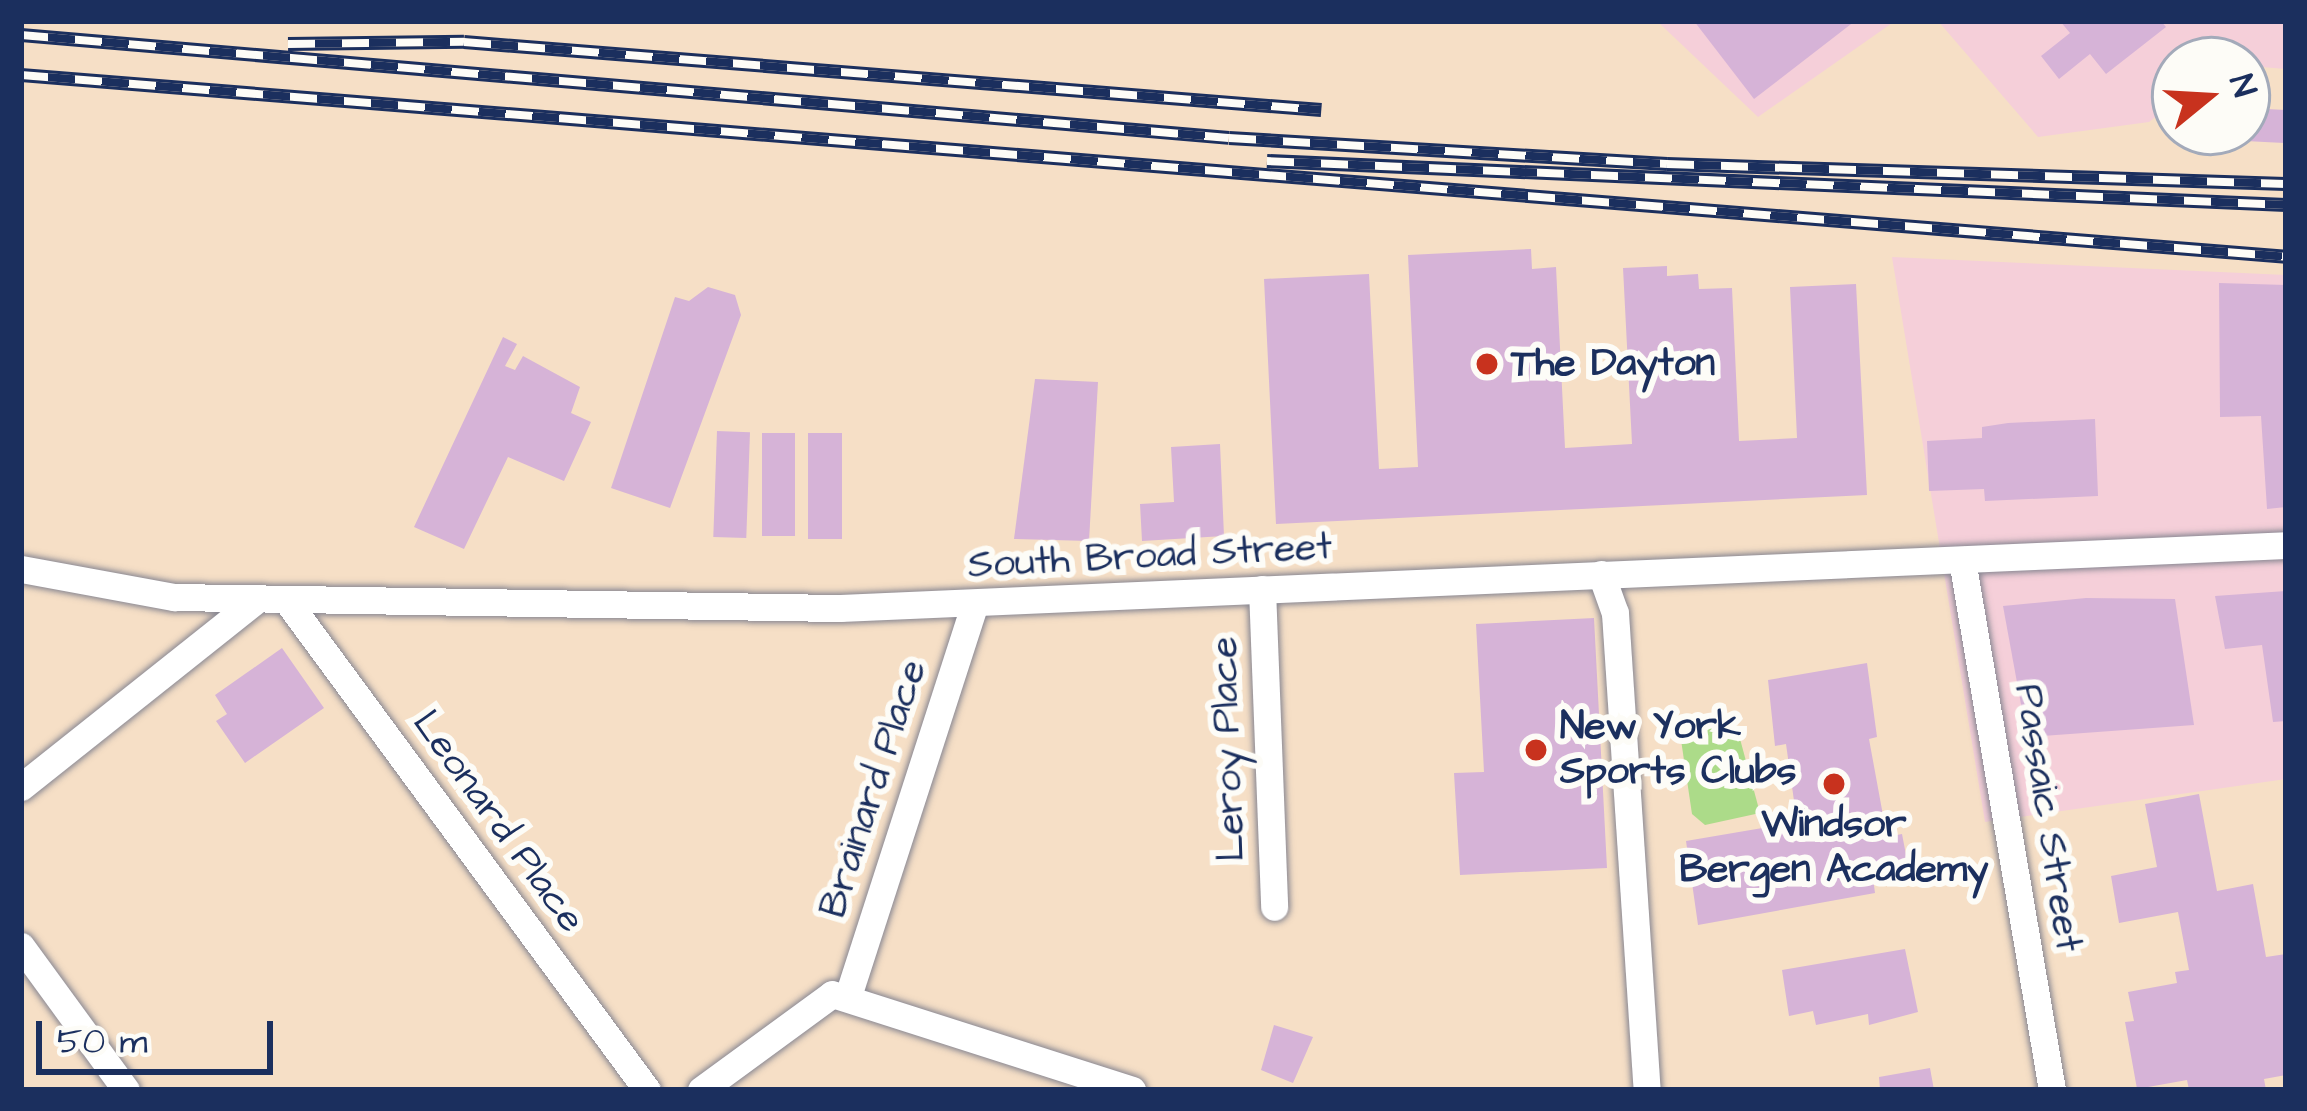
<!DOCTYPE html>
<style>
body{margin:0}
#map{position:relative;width:2307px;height:1111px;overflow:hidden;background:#f6dfc6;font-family:"Architects Daughter",sans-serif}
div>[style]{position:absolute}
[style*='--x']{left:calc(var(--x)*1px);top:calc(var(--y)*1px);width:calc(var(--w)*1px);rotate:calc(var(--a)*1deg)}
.built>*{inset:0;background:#f5cfd9}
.green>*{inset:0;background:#acdb89}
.building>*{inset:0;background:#d6b3d7;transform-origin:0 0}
.roads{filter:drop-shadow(0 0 3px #888792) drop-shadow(0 0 3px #888792)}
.minor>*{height:27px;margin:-13.5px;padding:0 13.5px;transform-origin:13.5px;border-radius:13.5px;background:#fff}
.rail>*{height:14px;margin-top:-7px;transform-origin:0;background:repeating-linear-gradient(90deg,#fdfcf7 0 27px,#1b2f5e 0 54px);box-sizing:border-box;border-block:3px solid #1b2f5e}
.dots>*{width:33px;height:33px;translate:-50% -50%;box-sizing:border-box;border:6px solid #fdfcf7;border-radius:50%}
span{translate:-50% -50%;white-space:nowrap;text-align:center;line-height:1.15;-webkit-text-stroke:12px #fdfcf7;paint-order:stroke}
.poi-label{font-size:39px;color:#1b2f5e;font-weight:700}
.left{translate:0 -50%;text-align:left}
.street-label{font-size:39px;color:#1b2f5e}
.frame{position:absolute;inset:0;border:24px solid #1b2f5e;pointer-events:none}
.north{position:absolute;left:2151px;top:36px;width:120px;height:120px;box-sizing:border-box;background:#fdfcf7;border:3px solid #a3aaba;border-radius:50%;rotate:72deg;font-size:33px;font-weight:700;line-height:48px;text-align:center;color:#1b2f5e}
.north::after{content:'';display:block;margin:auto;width:42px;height:54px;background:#c8321e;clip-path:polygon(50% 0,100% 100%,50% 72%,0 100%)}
.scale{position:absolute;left:36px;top:1021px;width:237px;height:54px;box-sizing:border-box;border:6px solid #1b2f5e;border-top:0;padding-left:15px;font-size:36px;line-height:42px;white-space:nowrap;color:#1b2f5e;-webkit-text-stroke:9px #fdfcf7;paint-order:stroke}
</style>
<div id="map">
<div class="built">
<i style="clip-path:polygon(1657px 21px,1895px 21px,1758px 117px)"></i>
<i style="clip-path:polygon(1938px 21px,2286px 21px,2286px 69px,2175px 60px,2175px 102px,2149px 122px,2038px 137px)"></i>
<i style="clip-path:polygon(1892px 257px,2286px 275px,2286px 779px,1985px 822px)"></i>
</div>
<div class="green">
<i style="clip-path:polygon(1736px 724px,1760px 813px,1705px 825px,1692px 814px,1680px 733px)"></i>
</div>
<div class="building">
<i style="clip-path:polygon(1694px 21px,1855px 21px,1754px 99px)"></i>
<i style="clip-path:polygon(2060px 21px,2161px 21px,2166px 27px,2106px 74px,2090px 54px,2059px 79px,2041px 56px,2070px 33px)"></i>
<i style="left:2247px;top:108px;width:39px;height:33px;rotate:3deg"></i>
<i style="clip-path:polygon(1531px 249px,1532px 269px,1556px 267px,1565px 448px,1632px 444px,1623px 268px,1667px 266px,1667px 276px,1698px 274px,1699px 289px,1732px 288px,1739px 441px,1797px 438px,1790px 287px,1856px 284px,1867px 495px,1276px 524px,1264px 279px,1369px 274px,1379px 469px,1418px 467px,1408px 255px)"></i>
<i style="clip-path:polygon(2219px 283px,2286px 285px,2286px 507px,2267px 509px,2261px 416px,2220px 417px)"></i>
<i style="clip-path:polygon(708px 287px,735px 295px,741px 315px,670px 508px,611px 488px,675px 297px,689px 301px)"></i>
<i style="clip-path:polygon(503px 337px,517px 344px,505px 366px,515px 370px,523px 356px,580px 387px,571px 413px,591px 422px,564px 481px,508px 457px,464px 549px,414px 527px)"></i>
<i style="clip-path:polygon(1035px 379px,1098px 382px,1089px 541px,1014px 539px)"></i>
<i style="clip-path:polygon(2095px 419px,2098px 496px,1985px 501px,1984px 489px,1929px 491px,1927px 441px,1982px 438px,1982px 427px,2008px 423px)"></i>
<i style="left:717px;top:431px;width:33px;height:106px;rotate:2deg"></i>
<i style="left:762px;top:433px;width:33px;height:103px"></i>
<i style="left:808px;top:433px;width:34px;height:106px"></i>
<i style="clip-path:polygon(1220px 444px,1224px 536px,1142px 541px,1140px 504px,1174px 502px,1171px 447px)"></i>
<i style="clip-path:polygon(2286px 591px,2286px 721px,2273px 722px,2262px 645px,2225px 649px,2215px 596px)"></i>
<i style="clip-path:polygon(2086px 598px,2175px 599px,2194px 725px,2027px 737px,2003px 606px)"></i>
<i style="clip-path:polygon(1594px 618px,1607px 868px,1460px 875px,1454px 773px,1484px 772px,1476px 624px)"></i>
<i style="clip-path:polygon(282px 648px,324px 708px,245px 763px,216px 721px,227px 714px,215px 695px)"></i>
<i style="clip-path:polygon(1867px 663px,1877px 737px,1869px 739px,1887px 837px,1902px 834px,1908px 865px,1872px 871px,1875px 893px,1698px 925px,1686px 841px,1797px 822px,1786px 744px,1775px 746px,1768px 680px)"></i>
<i style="clip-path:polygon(2199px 794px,2217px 891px,2253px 884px,2266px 957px,2286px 954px,2286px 1075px,2264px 1079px,2266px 1090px,2189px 1090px,2187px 1080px,2137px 1089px,2125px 1022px,2134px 1021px,2128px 992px,2177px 983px,2175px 972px,2189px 970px,2178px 912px,2119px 923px,2111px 876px,2157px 867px,2145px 804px)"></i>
<i style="clip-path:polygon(1905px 949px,1918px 1012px,1869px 1025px,1868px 1014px,1816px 1025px,1813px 1011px,1789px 1016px,1782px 970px)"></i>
<i style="clip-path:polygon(1274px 1025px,1313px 1037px,1293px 1083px,1261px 1070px)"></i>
<i style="clip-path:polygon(1930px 1068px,1934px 1090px,1880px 1090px,1879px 1077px)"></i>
</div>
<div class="roads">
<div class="minor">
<i style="--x:1962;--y:560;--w:538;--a:80.36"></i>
<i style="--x:21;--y:569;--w:156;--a:10.4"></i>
<i style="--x:174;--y:597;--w:666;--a:0.95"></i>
<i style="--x:840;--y:608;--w:1447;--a:-2.49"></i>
<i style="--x:1601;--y:574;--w:41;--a:70.3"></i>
<i style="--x:1615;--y:613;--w:478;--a:86.2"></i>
<i style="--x:1262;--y:589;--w:318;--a:87.8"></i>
<i style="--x:287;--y:601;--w:607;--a:53.64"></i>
<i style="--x:21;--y:787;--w:300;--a:-38.5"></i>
<i style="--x:21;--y:946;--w:178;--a:53.9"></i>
<i style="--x:848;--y:996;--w:410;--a:-72.1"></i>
<i style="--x:701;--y:1090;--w:162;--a:-36.2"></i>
<i style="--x:832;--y:994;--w:315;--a:17.7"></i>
</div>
</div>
<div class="rail">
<i style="--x:21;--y:35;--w:1212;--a:4.87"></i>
<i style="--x:1229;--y:138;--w:439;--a:3.4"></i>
<i style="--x:1667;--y:164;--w:619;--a:1.85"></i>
<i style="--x:288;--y:44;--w:176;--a:-0.7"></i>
<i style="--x:464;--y:42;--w:860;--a:4.54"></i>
<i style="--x:21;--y:75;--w:2272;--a:4.59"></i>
<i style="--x:1267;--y:161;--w:1020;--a:2.47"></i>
</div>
<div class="dots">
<i style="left:1487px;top:364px;background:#c8321e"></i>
<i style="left:1536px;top:750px;background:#c8321e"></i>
<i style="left:1834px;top:784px;background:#c8321e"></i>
</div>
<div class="poi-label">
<span class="left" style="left:1511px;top:364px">The Dayton</span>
<span class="left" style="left:1560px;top:750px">New York<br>Sports Clubs</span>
<span style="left:1834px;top:848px">Windsor<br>Bergen Academy</span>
</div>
<div class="street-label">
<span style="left:1150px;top:557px;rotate:-3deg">South Broad Street</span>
<span style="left:1229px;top:749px;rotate:-92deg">Leroy Place</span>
<span style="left:874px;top:789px;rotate:-72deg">Brainard Place</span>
<span style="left:2047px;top:818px;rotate:81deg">Passaic Street</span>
<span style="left:498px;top:822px;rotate:54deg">Leonard Place</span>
</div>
<div class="frame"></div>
<div class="north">N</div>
<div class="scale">50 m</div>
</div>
